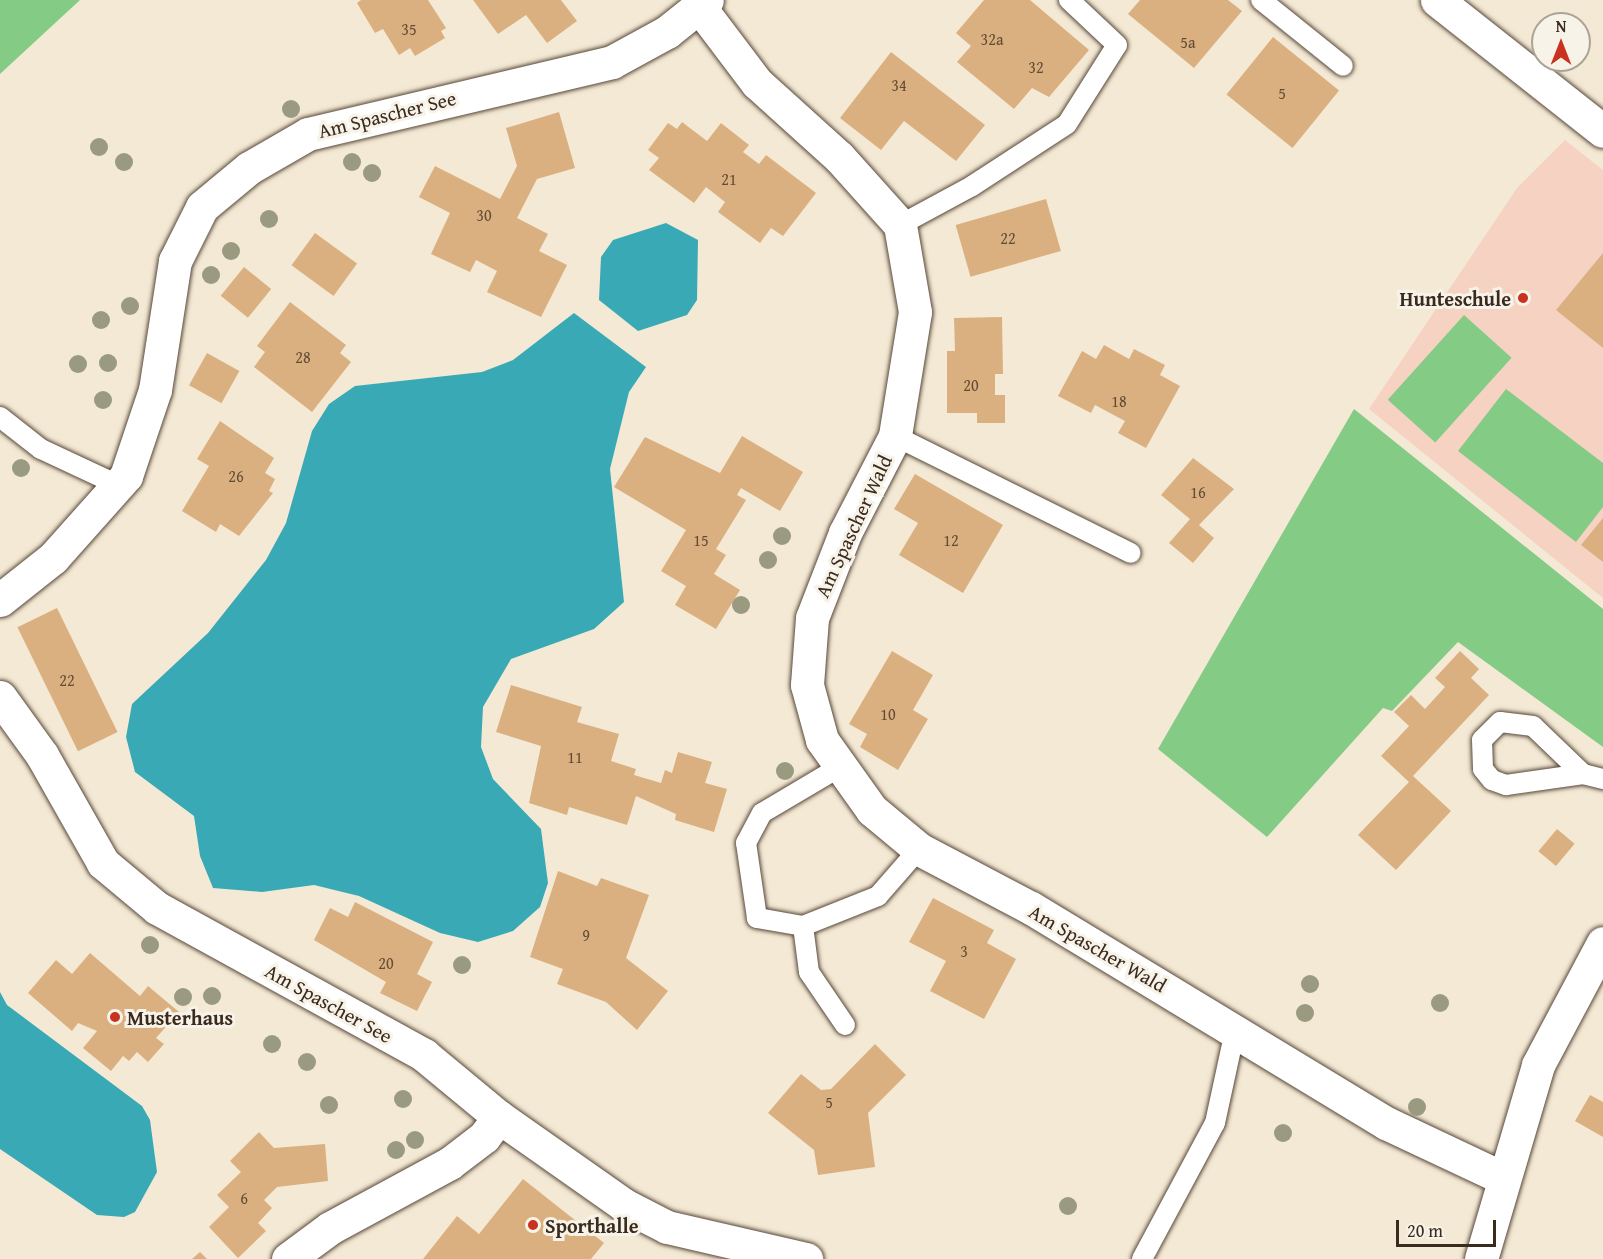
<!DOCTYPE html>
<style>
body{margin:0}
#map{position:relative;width:1603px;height:1259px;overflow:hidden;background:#f4e9d4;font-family:"Gentium Book Plus",serif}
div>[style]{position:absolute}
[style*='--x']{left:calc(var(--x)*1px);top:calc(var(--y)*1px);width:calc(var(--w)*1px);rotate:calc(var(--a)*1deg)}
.built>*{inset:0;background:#f6d2c3}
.green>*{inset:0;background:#84cb86;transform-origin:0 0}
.water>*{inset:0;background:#39aab5}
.building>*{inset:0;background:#dbb080;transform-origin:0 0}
.roads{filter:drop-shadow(0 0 2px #574739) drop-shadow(0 0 2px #574739)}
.lane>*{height:20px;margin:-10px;padding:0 10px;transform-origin:10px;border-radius:10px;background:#fff}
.street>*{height:33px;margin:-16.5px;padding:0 16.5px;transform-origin:16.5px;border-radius:16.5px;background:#fff}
.trees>*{width:18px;height:18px;margin:-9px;border-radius:50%;background:#9a9a81}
.dots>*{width:16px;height:16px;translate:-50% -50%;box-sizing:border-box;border:3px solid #f7f3e8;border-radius:50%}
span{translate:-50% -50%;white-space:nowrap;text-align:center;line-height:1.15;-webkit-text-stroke:6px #f7f3e8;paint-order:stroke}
.number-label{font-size:16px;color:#634c36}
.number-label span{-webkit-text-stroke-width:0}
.street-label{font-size:20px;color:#3b2a1e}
.poi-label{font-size:20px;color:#3b2a1e;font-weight:700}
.right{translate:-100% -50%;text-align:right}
.left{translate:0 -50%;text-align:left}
.north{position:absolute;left:1531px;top:12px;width:60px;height:60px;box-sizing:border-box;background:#f7f3e8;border:2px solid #aca397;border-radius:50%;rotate:0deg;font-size:16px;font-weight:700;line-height:24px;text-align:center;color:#3b2a1e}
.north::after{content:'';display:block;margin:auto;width:21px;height:27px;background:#c8321e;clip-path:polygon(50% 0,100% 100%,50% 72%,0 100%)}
.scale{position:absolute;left:1396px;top:1220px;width:100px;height:27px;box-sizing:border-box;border:3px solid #3b2a1e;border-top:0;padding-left:8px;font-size:18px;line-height:21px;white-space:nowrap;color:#3b2a1e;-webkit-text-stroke:4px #f7f3e8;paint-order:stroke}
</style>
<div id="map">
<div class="built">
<i style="clip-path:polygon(1565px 140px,1603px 170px,1603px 598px,1369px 409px,1517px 188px)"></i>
</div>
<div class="green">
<i style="clip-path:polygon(0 0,80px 0,0 74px)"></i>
<i style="left:1464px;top:315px;width:64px;height:114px;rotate:42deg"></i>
<i style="clip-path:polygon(1506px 389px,1603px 463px,1603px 507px,1576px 542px,1458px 451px)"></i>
<i style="clip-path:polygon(1354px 409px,1603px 609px,1603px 747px,1458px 642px,1392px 711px,1383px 708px,1267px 837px,1158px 749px)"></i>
</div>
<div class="water">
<i style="clip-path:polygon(666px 223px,698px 240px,697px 300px,687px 315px,638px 331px,599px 300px,601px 257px,613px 240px)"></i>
<i style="clip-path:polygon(574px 313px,646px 367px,629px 392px,610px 469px,624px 602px,594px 629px,511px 659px,483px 707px,481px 747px,493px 779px,541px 829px,548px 883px,540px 907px,513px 931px,478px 942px,440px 933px,359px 896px,314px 885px,262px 892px,213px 888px,200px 856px,194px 816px,135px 772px,126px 737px,132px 704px,208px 633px,266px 560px,286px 523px,312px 431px,329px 404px,355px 386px,482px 372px,513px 360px)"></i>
<i style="clip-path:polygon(0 992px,7px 1005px,142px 1106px,150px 1120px,157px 1172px,135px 1212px,124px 1217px,97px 1215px,0 1149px)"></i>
</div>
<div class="building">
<i style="clip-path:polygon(361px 0,428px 0,446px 28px,441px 31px,445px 38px,415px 56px,410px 48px,399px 55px,383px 29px,375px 33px,357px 3px)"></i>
<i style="clip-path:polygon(473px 0,561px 0,577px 21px,547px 43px,526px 15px,498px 34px)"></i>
<i style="clip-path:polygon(984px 0,1030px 0,1089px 50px,1049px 97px,1032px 88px,1014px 109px,957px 62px,971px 46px,956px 33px)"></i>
<i style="clip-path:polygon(1140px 0,1228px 0,1242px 11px,1194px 68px,1128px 14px)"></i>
<i style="left:1273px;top:37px;width:85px;height:74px;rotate:39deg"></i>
<i style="clip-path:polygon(891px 52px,985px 125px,956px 161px,904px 121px,881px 150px,840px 118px)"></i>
<i style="clip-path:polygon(559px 112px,575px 168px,537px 179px,517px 218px,548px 234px,539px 251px,567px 265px,541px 317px,487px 292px,497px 271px,476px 260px,470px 272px,431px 254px,450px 213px,419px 197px,435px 166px,500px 199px,517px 166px,506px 128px)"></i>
<i style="clip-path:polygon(682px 122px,707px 141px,721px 123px,749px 145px,743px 152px,759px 164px,766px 155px,816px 193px,783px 236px,771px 228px,760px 243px,718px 212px,725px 202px,706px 187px,694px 203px,649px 170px,659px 158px,648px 150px,668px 123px,677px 129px)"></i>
<i style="left:1046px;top:199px;width:54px;height:94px;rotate:74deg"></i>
<i style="left:315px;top:233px;width:52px;height:40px;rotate:36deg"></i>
<i style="clip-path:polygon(1603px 253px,1603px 348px,1556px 310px)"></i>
<i style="left:244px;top:267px;width:35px;height:37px;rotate:39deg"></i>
<i style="clip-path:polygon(290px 302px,346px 345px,340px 353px,351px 362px,312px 412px,254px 367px,265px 352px,257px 346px)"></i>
<i style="clip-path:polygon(1002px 317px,1003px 374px,995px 374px,995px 395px,1005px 395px,1005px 423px,977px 423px,977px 413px,947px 413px,947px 351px,955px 351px,954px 318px)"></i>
<i style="clip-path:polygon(1104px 345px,1129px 359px,1134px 349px,1165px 365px,1160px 375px,1180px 386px,1146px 448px,1118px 433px,1125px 421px,1095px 405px,1091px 413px,1058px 396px,1082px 351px,1096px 359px)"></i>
<i style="left:207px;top:353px;width:37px;height:37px;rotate:29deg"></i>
<i style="clip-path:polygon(220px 421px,274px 458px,265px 473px,275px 479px,269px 491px,273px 493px,239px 536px,220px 524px,216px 532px,182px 511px,209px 466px,197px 459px)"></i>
<i style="clip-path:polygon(742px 436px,803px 472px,780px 511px,741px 488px,737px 495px,746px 500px,716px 549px,726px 555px,714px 574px,740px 590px,716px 629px,675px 605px,686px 586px,661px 571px,686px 530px,614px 487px,645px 437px,720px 473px)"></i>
<i style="clip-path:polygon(1193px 458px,1234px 489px,1199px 525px,1214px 538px,1193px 563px,1169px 543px,1190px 519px,1161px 495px)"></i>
<i style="clip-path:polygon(915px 474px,1003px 525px,963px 593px,899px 555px,918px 523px,894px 509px)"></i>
<i style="clip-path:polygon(1603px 518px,1603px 562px,1581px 545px)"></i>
<i style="left:57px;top:608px;width:138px;height:44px;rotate:64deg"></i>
<i style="clip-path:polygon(892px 651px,933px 675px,913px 710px,928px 719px,898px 770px,860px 747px,867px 734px,849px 724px)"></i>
<i style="clip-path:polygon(1460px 651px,1479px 669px,1471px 678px,1489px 695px,1413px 776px,1451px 811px,1396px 870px,1358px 835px,1409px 782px,1381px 756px,1409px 726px,1394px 712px,1411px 695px,1425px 709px,1445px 687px,1435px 678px)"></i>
<i style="clip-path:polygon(511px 685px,582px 707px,577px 722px,619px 734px,611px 761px,636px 769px,634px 775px,661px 783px,665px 770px,672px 773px,678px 752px,712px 762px,705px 783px,727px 789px,714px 832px,675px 820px,676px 814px,636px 796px,627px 825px,569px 807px,567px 815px,529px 803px,541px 746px,496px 732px)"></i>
<i style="left:1557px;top:829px;width:23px;height:29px;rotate:40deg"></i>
<i style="clip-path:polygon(558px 871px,597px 886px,601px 878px,649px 895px,626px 958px,668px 991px,637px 1030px,606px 1002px,557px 984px,563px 969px,530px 957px)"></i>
<i style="clip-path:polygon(933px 898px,994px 930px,987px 943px,1016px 959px,984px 1019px,930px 991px,946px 961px,909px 942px)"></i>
<i style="clip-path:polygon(355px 902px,433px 942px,417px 974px,432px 982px,417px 1011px,380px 993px,386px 982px,314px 940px,330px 908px,348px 917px)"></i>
<i style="clip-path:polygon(90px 953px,140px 996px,148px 986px,179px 1012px,156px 1038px,164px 1044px,148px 1062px,137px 1052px,129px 1061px,123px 1056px,111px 1071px,83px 1048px,97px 1031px,78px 1023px,72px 1031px,28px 993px,56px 960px,72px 974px)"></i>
<i style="clip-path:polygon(875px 1044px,906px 1075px,868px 1113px,875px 1167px,818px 1175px,814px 1150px,768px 1113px,801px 1074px,821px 1090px,831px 1089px)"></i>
<i style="clip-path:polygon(1590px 1095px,1603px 1102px,1603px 1137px,1575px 1121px)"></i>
<i style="clip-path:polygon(259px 1132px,274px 1148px,325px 1144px,328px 1181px,277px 1187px,264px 1200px,272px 1208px,258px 1223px,266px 1231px,238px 1258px,209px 1227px,229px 1207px,217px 1195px,241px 1172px,230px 1161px)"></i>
<i style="clip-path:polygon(523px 1179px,604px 1243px,591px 1259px,423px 1259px,457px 1216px,479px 1234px)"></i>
<i style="clip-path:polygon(200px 1252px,207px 1259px,192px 1259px)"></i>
</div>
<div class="roads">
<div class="lane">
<i style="--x:1261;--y:0;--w:105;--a:38.8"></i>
<i style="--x:900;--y:225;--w:82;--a:-28.4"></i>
<i style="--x:972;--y:186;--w:113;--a:-33.1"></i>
<i style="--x:1067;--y:124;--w:93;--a:-57.7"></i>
<i style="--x:1117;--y:45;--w:66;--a:-136.8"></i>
<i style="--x:0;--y:417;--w:52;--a:38"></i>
<i style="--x:41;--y:449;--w:85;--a:25.1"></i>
<i style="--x:895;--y:436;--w:263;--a:26.4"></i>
<i style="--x:1583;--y:774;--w:69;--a:-136.2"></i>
<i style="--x:1533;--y:726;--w:33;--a:-173"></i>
<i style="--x:1500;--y:722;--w:25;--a:135"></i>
<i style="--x:1482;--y:740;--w:29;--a:88"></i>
<i style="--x:1483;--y:769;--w:14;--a:51"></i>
<i style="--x:1492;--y:780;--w:15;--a:20"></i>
<i style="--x:1506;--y:785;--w:78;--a:-8.1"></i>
<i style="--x:1583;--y:774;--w:21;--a:14"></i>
<i style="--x:803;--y:926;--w:47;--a:-170.1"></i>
<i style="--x:757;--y:918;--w:76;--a:-98.3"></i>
<i style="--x:746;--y:843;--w:34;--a:-62"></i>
<i style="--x:762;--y:813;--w:92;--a:-30.7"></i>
<i style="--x:845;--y:1025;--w:64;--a:-124.2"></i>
<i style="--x:809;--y:972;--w:46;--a:-97.4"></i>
<i style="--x:803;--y:926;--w:81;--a:-21.8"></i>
<i style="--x:878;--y:896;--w:62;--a:-48.9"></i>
<i style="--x:1142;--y:1259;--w:154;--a:-61.8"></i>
<i style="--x:1215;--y:1123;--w:90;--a:-77.8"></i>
</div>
<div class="street">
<i style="--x:1437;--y:0;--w:211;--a:38.3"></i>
<i style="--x:701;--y:9;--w:93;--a:52.9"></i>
<i style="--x:757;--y:83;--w:110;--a:42.1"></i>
<i style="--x:839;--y:157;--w:91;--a:48.1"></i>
<i style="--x:900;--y:225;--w:88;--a:80.2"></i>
<i style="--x:915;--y:312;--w:126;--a:99.2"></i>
<i style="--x:895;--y:436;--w:109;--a:117.3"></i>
<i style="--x:845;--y:533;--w:91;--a:111.2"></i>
<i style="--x:812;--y:618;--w:67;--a:94.3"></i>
<i style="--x:807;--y:685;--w:57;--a:74.7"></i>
<i style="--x:822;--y:740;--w:86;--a:54.5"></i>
<i style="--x:872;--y:810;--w:61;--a:39.7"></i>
<i style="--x:919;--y:849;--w:127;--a:27.8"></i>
<i style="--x:1031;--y:908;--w:415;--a:31.2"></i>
<i style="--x:1386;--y:1123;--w:127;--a:25.2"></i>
<i style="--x:0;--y:600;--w:68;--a:-38.4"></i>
<i style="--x:53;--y:558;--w:110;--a:-48.3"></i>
<i style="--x:126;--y:476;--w:91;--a:-71.4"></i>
<i style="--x:155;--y:390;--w:131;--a:-81.2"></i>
<i style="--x:175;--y:261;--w:60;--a:-63.4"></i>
<i style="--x:202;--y:207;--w:61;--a:-39.7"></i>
<i style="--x:249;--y:168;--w:68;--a:-30"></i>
<i style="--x:308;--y:134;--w:312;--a:-13.3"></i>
<i style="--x:612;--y:62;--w:63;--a:-28.6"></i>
<i style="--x:667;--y:32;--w:51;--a:-38.7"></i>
<i style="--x:0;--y:697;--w:72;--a:54.1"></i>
<i style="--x:42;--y:755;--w:124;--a:60.5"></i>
<i style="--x:103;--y:863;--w:70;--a:39.8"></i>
<i style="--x:157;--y:908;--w:305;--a:28.8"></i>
<i style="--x:424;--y:1055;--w:97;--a:39.6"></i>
<i style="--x:499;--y:1117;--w:153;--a:35.1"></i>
<i style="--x:624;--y:1205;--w:48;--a:27.1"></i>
<i style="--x:667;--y:1227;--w:143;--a:13"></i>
<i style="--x:288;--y:1259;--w:52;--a:-36.4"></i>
<i style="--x:330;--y:1228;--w:136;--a:-28.4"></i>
<i style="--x:450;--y:1163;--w:43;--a:-37.4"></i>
<i style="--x:484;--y:1137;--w:25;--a:-53"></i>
<i style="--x:1481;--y:1259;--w:202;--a:-73.6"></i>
<i style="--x:1538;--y:1065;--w:138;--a:-62"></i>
</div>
</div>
<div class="trees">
<i style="left:291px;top:109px"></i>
<i style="left:99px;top:147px"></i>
<i style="left:124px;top:162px"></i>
<i style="left:352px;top:162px"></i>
<i style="left:372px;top:173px"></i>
<i style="left:269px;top:219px"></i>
<i style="left:231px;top:251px"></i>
<i style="left:211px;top:275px"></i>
<i style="left:130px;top:306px"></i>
<i style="left:101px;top:320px"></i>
<i style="left:108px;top:363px"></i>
<i style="left:78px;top:364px"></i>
<i style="left:103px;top:400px"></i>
<i style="left:21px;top:468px"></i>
<i style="left:782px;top:536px"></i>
<i style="left:768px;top:560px"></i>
<i style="left:741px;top:605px"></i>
<i style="left:785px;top:771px"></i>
<i style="left:150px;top:945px"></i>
<i style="left:462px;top:965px"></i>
<i style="left:1310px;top:984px"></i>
<i style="left:212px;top:996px"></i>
<i style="left:183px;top:997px"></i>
<i style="left:1440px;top:1003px"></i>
<i style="left:1305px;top:1013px"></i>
<i style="left:272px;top:1044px"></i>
<i style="left:307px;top:1062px"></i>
<i style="left:403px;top:1099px"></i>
<i style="left:329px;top:1105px"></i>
<i style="left:1417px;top:1107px"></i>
<i style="left:1283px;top:1133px"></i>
<i style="left:415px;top:1140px"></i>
<i style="left:396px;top:1150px"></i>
<i style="left:1068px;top:1206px"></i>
</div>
<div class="dots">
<i style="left:1523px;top:298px;background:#c8321e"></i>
<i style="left:115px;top:1017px;background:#c8321e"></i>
<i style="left:533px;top:1225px;background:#c8321e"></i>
</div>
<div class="number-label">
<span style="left:409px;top:29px">35</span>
<span style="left:992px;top:39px">32a</span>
<span style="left:1188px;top:42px">5a</span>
<span style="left:1036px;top:67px">32</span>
<span style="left:899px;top:85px">34</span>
<span style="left:1282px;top:93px">5</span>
<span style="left:729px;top:179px">21</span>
<span style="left:484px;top:215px">30</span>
<span style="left:1008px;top:238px">22</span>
<span style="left:303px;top:357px">28</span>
<span style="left:971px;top:385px">20</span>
<span style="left:1119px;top:401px">18</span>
<span style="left:236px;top:476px">26</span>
<span style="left:1198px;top:492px">16</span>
<span style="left:701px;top:540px">15</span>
<span style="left:951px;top:540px">12</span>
<span style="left:67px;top:680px">22</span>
<span style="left:888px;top:714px">10</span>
<span style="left:575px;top:757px">11</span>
<span style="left:586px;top:935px">9</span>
<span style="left:964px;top:951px">3</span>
<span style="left:386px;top:963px">20</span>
<span style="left:829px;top:1102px">5</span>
<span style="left:244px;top:1198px">6</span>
</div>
<div class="street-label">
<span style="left:387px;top:114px;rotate:-14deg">Am Spascher See</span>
<span style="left:853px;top:526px;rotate:-65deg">Am Spascher Wald</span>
<span style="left:1098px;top:948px;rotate:30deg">Am Spascher Wald</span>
<span style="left:329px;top:1003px;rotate:29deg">Am Spascher See</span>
</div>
<div class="poi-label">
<span class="right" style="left:1511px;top:298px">Hunteschule</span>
<span class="left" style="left:127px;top:1017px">Musterhaus</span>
<span class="left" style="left:545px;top:1225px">Sporthalle</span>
</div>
<div class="north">N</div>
<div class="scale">20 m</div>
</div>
